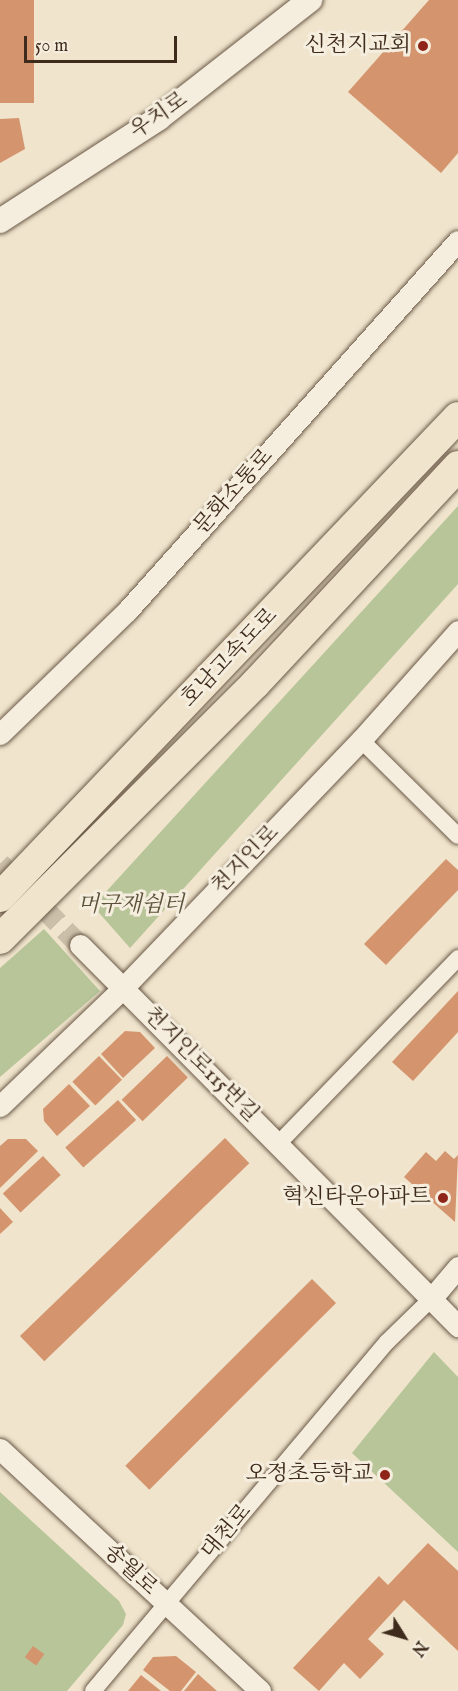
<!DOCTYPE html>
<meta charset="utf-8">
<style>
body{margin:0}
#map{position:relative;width:458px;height:1691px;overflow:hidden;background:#f0e4cc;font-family:"IM FELL English","Noto Serif KR",serif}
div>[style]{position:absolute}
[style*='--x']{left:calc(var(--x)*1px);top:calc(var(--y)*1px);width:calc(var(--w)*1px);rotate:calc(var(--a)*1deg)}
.green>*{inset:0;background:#b7c599}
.building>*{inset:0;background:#d4946d;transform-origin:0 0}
.tertiary-tunnel>*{height:21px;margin-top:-10.5px;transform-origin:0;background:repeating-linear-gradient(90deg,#ccbfa9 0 21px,transparent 0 31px)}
.roads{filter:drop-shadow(0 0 2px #6a5947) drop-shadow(0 0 2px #6a5947)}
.minor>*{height:16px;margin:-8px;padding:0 8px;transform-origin:8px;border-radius:8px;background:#f5edde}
.tertiary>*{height:21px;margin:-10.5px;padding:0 10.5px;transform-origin:10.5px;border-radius:10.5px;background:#f5edde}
.secondary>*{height:24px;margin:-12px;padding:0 12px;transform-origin:12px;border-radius:12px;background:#f5edde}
.motorway>*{height:30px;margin:-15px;padding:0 15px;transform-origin:15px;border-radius:15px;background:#f0e4cc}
.dots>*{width:16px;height:16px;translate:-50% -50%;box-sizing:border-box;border:3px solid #f5edde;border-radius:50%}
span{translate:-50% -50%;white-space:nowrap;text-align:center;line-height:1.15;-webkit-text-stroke:6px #f5edde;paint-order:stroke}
.poi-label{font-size:22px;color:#3e2b1b}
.right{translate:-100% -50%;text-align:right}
.street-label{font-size:22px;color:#3e2b1b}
.park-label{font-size:22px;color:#5c523a;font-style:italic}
.north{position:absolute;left:374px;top:1607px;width:60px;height:60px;-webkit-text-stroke:4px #f5edde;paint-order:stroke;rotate:127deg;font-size:16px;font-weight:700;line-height:24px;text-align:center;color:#3e2b1b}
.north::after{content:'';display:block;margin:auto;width:21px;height:27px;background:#3e2b1b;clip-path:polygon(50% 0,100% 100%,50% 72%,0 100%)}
.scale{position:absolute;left:24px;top:36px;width:153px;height:27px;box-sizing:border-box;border:3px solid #3e2b1b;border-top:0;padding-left:8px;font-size:18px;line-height:21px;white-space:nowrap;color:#3e2b1b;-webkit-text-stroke:4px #f5edde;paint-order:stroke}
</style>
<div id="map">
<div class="green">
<i style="clip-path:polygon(458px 506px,458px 584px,130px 948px,93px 906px)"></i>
<i style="clip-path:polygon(44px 929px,100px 991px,0 1077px,0 968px)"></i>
<i style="clip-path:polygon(434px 1352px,458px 1377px,458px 1552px,352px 1453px)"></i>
<i style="clip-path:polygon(0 1492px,119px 1601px,126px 1614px,123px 1625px,67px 1691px,0 1691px)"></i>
</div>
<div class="building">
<i style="left:0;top:0;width:34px;height:103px"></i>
<i style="clip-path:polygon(429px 0,458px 0,458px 153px,441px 173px,348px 92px)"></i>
<i style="clip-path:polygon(19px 118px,25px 149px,0 163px,0 119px)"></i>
<i style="clip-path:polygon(446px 859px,458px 870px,458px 890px,386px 965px,364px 944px)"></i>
<i style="clip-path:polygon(458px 991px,458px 1032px,413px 1081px,392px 1062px)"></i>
<i style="clip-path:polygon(125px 1031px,140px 1032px,155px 1048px,123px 1078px,101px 1054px)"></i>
<i style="left:99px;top:1056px;width:33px;height:37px;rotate:46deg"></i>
<i style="left:167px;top:1056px;width:30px;height:63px;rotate:46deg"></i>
<i style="clip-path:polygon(69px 1084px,90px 1106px,57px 1136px,44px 1121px,43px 1109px)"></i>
<i style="left:118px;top:1100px;width:27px;height:71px;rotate:48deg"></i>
<i style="left:225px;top:1138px;width:35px;height:285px;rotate:46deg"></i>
<i style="clip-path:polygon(8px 1139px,26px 1139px,38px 1151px,0 1188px,0 1146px)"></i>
<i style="clip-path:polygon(445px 1151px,454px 1159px,458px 1155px,455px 1222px,404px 1177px,426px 1152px,436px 1161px)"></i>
<i style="left:43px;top:1156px;width:26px;height:55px;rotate:47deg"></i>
<i style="clip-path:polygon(0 1208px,13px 1222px,0 1234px)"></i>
<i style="left:312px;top:1279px;width:34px;height:264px;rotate:45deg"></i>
<i style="clip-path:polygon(428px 1543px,458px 1571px,458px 1651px,404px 1600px,368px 1639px,384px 1654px,360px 1679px,344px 1663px,319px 1691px,293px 1668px,379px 1576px,388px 1585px)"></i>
<i style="left:33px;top:1646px;width:14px;height:14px;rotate:36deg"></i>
<i style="clip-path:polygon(176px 1656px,196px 1672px,181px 1691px,170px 1691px,143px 1670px,153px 1657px)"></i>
<i style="clip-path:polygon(198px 1674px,217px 1691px,184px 1691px)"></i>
<i style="clip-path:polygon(141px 1675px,161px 1691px,128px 1691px)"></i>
</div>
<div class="tertiary-tunnel">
<i style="--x:0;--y:863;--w:115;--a:45.7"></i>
</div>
<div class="roads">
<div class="minor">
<i style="--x:361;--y:740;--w:136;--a:44.7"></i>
<i style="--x:278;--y:1144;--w:259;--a:-45.9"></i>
<i style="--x:93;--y:1691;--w:456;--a:-49.9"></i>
<i style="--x:387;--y:1342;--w:62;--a:-44.3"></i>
</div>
<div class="tertiary">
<i style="--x:0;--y:734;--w:177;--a:-44.1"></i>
<i style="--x:127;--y:611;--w:496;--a:-48.2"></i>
<i style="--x:80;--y:945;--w:537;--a:45.23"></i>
<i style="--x:0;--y:1106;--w:172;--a:-43.8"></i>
<i style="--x:124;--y:987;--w:342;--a:-46.2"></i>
<i style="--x:361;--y:740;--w:146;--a:-48.3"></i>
<i style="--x:431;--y:1299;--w:42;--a:-49.8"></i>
<i style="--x:0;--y:1449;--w:355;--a:42.9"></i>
</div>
<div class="secondary">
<i style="--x:0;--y:221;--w:189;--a:-32.9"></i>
<i style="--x:159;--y:118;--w:192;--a:-38"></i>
</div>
<div class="motorway">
<i style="--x:0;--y:897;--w:663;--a:-46.34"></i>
<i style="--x:0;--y:939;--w:361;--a:-45"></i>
<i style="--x:255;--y:684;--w:298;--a:-47"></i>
</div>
</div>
<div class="dots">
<i style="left:423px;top:46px;background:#8f2418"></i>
<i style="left:443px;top:1198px;background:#8f2418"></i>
<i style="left:385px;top:1475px;background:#8f2418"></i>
</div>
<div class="poi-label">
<span class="right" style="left:411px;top:46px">신천지교회</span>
<span class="right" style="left:431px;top:1198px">혁신타운아파트</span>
<span class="right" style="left:373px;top:1475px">오정초등학교</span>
</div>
<div class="street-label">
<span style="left:159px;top:116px;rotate:-35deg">우치로</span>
<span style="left:234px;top:492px;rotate:-48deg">문화소통로</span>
<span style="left:230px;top:658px;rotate:-46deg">호남고속도로</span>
<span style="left:246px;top:860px;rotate:-46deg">천지인로</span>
<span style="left:201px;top:1065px;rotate:45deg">천지인로115번길</span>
<span style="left:227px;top:1532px;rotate:-50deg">대천로</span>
<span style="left:130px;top:1570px;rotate:43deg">송월로</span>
</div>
<div class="park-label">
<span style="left:131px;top:906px">머구재쉼터</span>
</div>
<div class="north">N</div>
<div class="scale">50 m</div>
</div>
